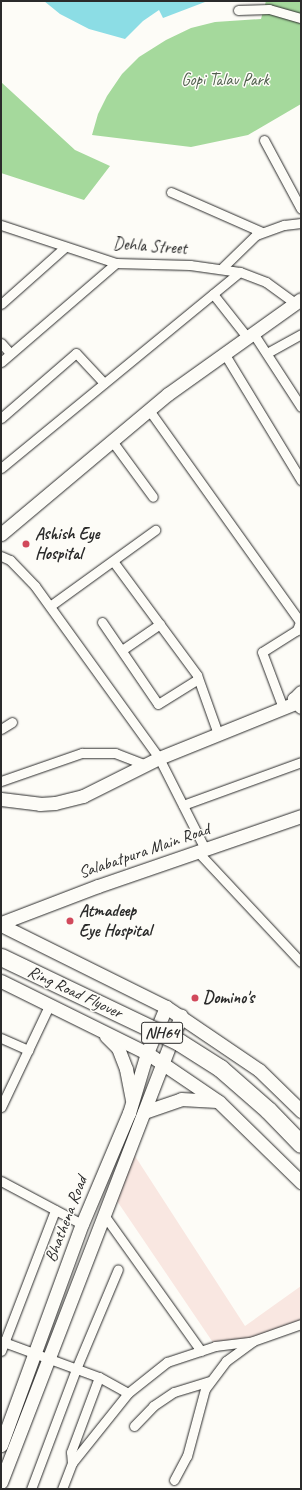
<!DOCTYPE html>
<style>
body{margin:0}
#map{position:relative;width:302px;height:1490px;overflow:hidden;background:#fdfcf7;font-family:Caveat,sans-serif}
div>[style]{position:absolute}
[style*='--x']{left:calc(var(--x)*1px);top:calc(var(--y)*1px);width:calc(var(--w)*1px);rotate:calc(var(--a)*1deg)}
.built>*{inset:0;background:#f9e7e1}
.green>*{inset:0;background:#a5d99c}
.water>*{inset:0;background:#8cdde5}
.roads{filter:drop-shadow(0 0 1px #2b2b2b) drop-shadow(0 0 1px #2b2b2b)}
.street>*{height:9px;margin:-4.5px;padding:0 4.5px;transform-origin:4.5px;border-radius:4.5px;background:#fdfcf7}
.secondary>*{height:13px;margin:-6.5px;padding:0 6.5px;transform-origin:6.5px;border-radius:6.5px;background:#fdfcf7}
.bridges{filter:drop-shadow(0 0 1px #2b2b2b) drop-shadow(0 0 1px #2b2b2b)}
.highway-bridge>*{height:17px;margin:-8.5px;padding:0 8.5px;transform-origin:8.5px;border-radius:8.5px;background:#fdfcf7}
.dots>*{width:11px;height:11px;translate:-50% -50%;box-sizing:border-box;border:2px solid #fdfcf7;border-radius:50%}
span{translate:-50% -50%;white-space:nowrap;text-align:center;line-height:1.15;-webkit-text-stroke:3px #fdfcf7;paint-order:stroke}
.shield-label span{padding:1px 3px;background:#fdfcf7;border:1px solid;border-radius:3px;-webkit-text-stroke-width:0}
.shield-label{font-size:16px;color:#2b2b2b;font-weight:700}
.park-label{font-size:17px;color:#505f4d}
.street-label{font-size:17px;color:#2b2b2b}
.poi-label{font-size:17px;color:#2b2b2b;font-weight:700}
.left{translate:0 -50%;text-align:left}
.frame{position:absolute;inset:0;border:2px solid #2b2b2b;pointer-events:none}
</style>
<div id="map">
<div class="built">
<i style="clip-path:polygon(133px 1153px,245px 1326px,301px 1286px,301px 1321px,252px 1339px,214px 1344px,115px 1198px)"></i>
</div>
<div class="green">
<i style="clip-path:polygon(266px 1px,301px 1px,301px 104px,248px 135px,191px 147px,92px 135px,98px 114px,107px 96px,122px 74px,139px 57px,166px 40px,191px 28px,215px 22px,261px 19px)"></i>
<i style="clip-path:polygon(1px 82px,75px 150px,110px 166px,84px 200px,1px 173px)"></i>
</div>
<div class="water">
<i style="clip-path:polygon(44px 1px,205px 1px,205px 2px,163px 18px,159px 10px,143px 21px,125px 39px,89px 29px,60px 14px)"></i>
</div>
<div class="roads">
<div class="street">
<i style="--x:238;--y:10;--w:31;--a:-2"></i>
<i style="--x:269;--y:9;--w:33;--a:16"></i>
<i style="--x:264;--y:140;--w:78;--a:61.8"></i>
<i style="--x:171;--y:192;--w:99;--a:23.7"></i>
<i style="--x:1;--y:225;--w:121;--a:18.3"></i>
<i style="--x:116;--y:263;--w:74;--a:1.5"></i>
<i style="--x:190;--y:265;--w:50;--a:8"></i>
<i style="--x:240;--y:272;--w:28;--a:21"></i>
<i style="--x:266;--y:282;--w:34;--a:36"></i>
<i style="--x:221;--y:269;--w:49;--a:-44.2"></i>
<i style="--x:256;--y:235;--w:30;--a:-20"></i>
<i style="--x:284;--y:225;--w:17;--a:-7"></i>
<i style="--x:213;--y:294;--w:55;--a:51.7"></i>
<i style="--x:1;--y:304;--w:86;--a:-41.7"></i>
<i style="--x:253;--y:333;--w:88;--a:57"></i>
<i style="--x:1;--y:343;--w:13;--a:48"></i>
<i style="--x:224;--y:353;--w:149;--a:58.8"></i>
<i style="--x:267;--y:353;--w:39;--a:-29"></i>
<i style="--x:1;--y:362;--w:152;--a:-40.7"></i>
<i style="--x:149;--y:410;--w:260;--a:54.5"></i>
<i style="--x:300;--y:622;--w:9;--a:111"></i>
<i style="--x:297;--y:630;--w:41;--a:147.8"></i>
<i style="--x:262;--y:652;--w:60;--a:69.4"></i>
<i style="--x:1;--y:418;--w:99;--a:-40.9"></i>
<i style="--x:76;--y:353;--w:41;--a:47"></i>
<i style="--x:112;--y:441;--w:69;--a:53.8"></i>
<i style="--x:1;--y:468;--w:309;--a:-39.4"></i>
<i style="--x:1;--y:556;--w:10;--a:24"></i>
<i style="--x:10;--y:560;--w:36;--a:46"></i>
<i style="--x:35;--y:586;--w:212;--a:54.2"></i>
<i style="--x:159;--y:758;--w:102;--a:63.2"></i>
<i style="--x:113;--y:561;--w:142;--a:53.6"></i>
<i style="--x:197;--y:675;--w:63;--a:70.4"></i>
<i style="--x:50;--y:606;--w:130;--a:-35.9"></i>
<i style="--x:102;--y:622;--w:99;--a:55.7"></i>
<i style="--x:158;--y:704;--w:47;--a:-32"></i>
<i style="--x:122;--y:650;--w:46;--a:-34.4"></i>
<i style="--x:1;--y:729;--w:13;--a:-32"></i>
<i style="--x:1;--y:781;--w:86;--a:-19.1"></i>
<i style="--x:82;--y:753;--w:33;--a:0"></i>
<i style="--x:115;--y:753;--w:34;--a:21"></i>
<i style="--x:183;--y:805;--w:126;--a:-20"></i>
<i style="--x:197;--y:851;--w:152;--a:46.9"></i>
<i style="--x:1;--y:1038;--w:30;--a:24"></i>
<i style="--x:1;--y:1107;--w:114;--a:-64.6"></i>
<i style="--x:1;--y:1181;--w:92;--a:28"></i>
<i style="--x:104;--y:1215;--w:167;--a:54.5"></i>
<i style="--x:1;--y:1341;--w:104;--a:20.2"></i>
<i style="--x:99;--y:1377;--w:33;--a:29"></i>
<i style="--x:1;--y:1351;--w:151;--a:-69"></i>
<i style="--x:134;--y:1426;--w:28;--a:-46"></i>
<i style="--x:153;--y:1406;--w:25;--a:-34"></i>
<i style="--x:174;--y:1392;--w:38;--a:-17"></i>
<i style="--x:72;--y:1463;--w:11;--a:-95"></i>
<i style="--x:71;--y:1452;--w:80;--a:-69.5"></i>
<i style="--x:174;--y:1480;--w:27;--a:-62"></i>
<i style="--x:187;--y:1456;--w:69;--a:-75"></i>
<i style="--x:205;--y:1389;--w:35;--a:-53"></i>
<i style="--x:226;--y:1361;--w:32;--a:-36"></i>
<i style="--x:31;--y:1489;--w:128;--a:-69.4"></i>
<i style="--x:76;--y:1369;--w:108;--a:-67.2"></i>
<i style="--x:62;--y:1489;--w:28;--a:-69"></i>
<i style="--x:72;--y:1463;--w:90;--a:-51.3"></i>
<i style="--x:128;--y:1393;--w:50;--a:-38.5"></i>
<i style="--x:167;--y:1362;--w:51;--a:-18.4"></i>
<i style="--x:215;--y:1346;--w:38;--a:-7"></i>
<i style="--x:253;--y:1341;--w:51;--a:-19.5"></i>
</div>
<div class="secondary">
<i style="--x:1;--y:534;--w:218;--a:-40"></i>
<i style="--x:168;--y:394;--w:163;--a:-35.5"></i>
<i style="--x:301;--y:707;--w:11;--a:-131"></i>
<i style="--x:294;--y:699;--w:10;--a:-45"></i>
<i style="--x:1;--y:799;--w:39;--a:7"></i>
<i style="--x:40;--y:804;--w:15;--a:-4"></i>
<i style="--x:55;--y:803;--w:29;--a:-14"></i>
<i style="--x:83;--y:796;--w:85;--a:-26.6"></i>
<i style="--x:159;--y:758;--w:147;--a:-22"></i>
<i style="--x:1;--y:923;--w:104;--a:-20.9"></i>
<i style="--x:98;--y:886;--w:215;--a:-19"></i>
<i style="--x:1;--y:925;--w:184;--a:26.4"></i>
<i style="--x:166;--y:1007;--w:112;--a:34.1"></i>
<i style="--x:259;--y:1070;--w:59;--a:44.3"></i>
<i style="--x:1;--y:981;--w:163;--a:26.3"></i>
<i style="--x:147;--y:1053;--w:87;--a:34.2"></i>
<i style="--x:219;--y:1102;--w:115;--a:44.3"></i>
<i style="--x:106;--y:1036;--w:17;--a:45"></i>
<i style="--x:118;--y:1048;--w:22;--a:69"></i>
<i style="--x:126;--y:1069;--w:31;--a:79"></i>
<i style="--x:144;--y:1112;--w:39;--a:-19"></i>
<i style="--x:181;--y:1099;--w:36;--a:3"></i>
<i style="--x:1;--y:1445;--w:235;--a:-69.9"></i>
<i style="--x:82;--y:1224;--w:121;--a:-67.1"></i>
<i style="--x:129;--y:1113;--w:63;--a:-73.3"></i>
<i style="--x:147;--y:1053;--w:50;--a:-67.6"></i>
<i style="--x:1;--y:1482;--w:500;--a:-68.9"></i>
</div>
</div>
<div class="bridges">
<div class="highway-bridge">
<i style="--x:1;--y:957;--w:197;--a:25.5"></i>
<i style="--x:179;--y:1042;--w:49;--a:32.4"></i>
<i style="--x:220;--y:1068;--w:64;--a:41.2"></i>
<i style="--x:268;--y:1110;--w:47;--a:45.9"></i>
</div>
</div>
<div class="dots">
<i style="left:26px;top:544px;background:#d1495b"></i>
<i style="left:70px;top:921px;background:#d1495b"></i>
<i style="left:195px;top:998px;background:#d1495b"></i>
</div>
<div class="shield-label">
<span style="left:162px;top:1033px">NH64</span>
</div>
<div class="park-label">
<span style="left:225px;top:80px">Gopi Talav Park</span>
</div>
<div class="street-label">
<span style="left:150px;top:246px;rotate:4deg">Dehla Street</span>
<span style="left:144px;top:851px;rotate:-19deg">Salabatpura Main Road</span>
<span style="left:75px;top:992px;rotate:25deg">Ring Road Flyover</span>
<span style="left:66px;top:1219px;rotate:-69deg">Bhathena Road</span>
</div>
<div class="poi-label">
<span class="left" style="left:35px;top:544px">Ashish Eye<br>Hospital</span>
<span class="left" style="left:79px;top:921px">Atmadeep<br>Eye Hospital</span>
<span class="left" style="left:203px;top:998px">Domino's</span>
</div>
<div class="frame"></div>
</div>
